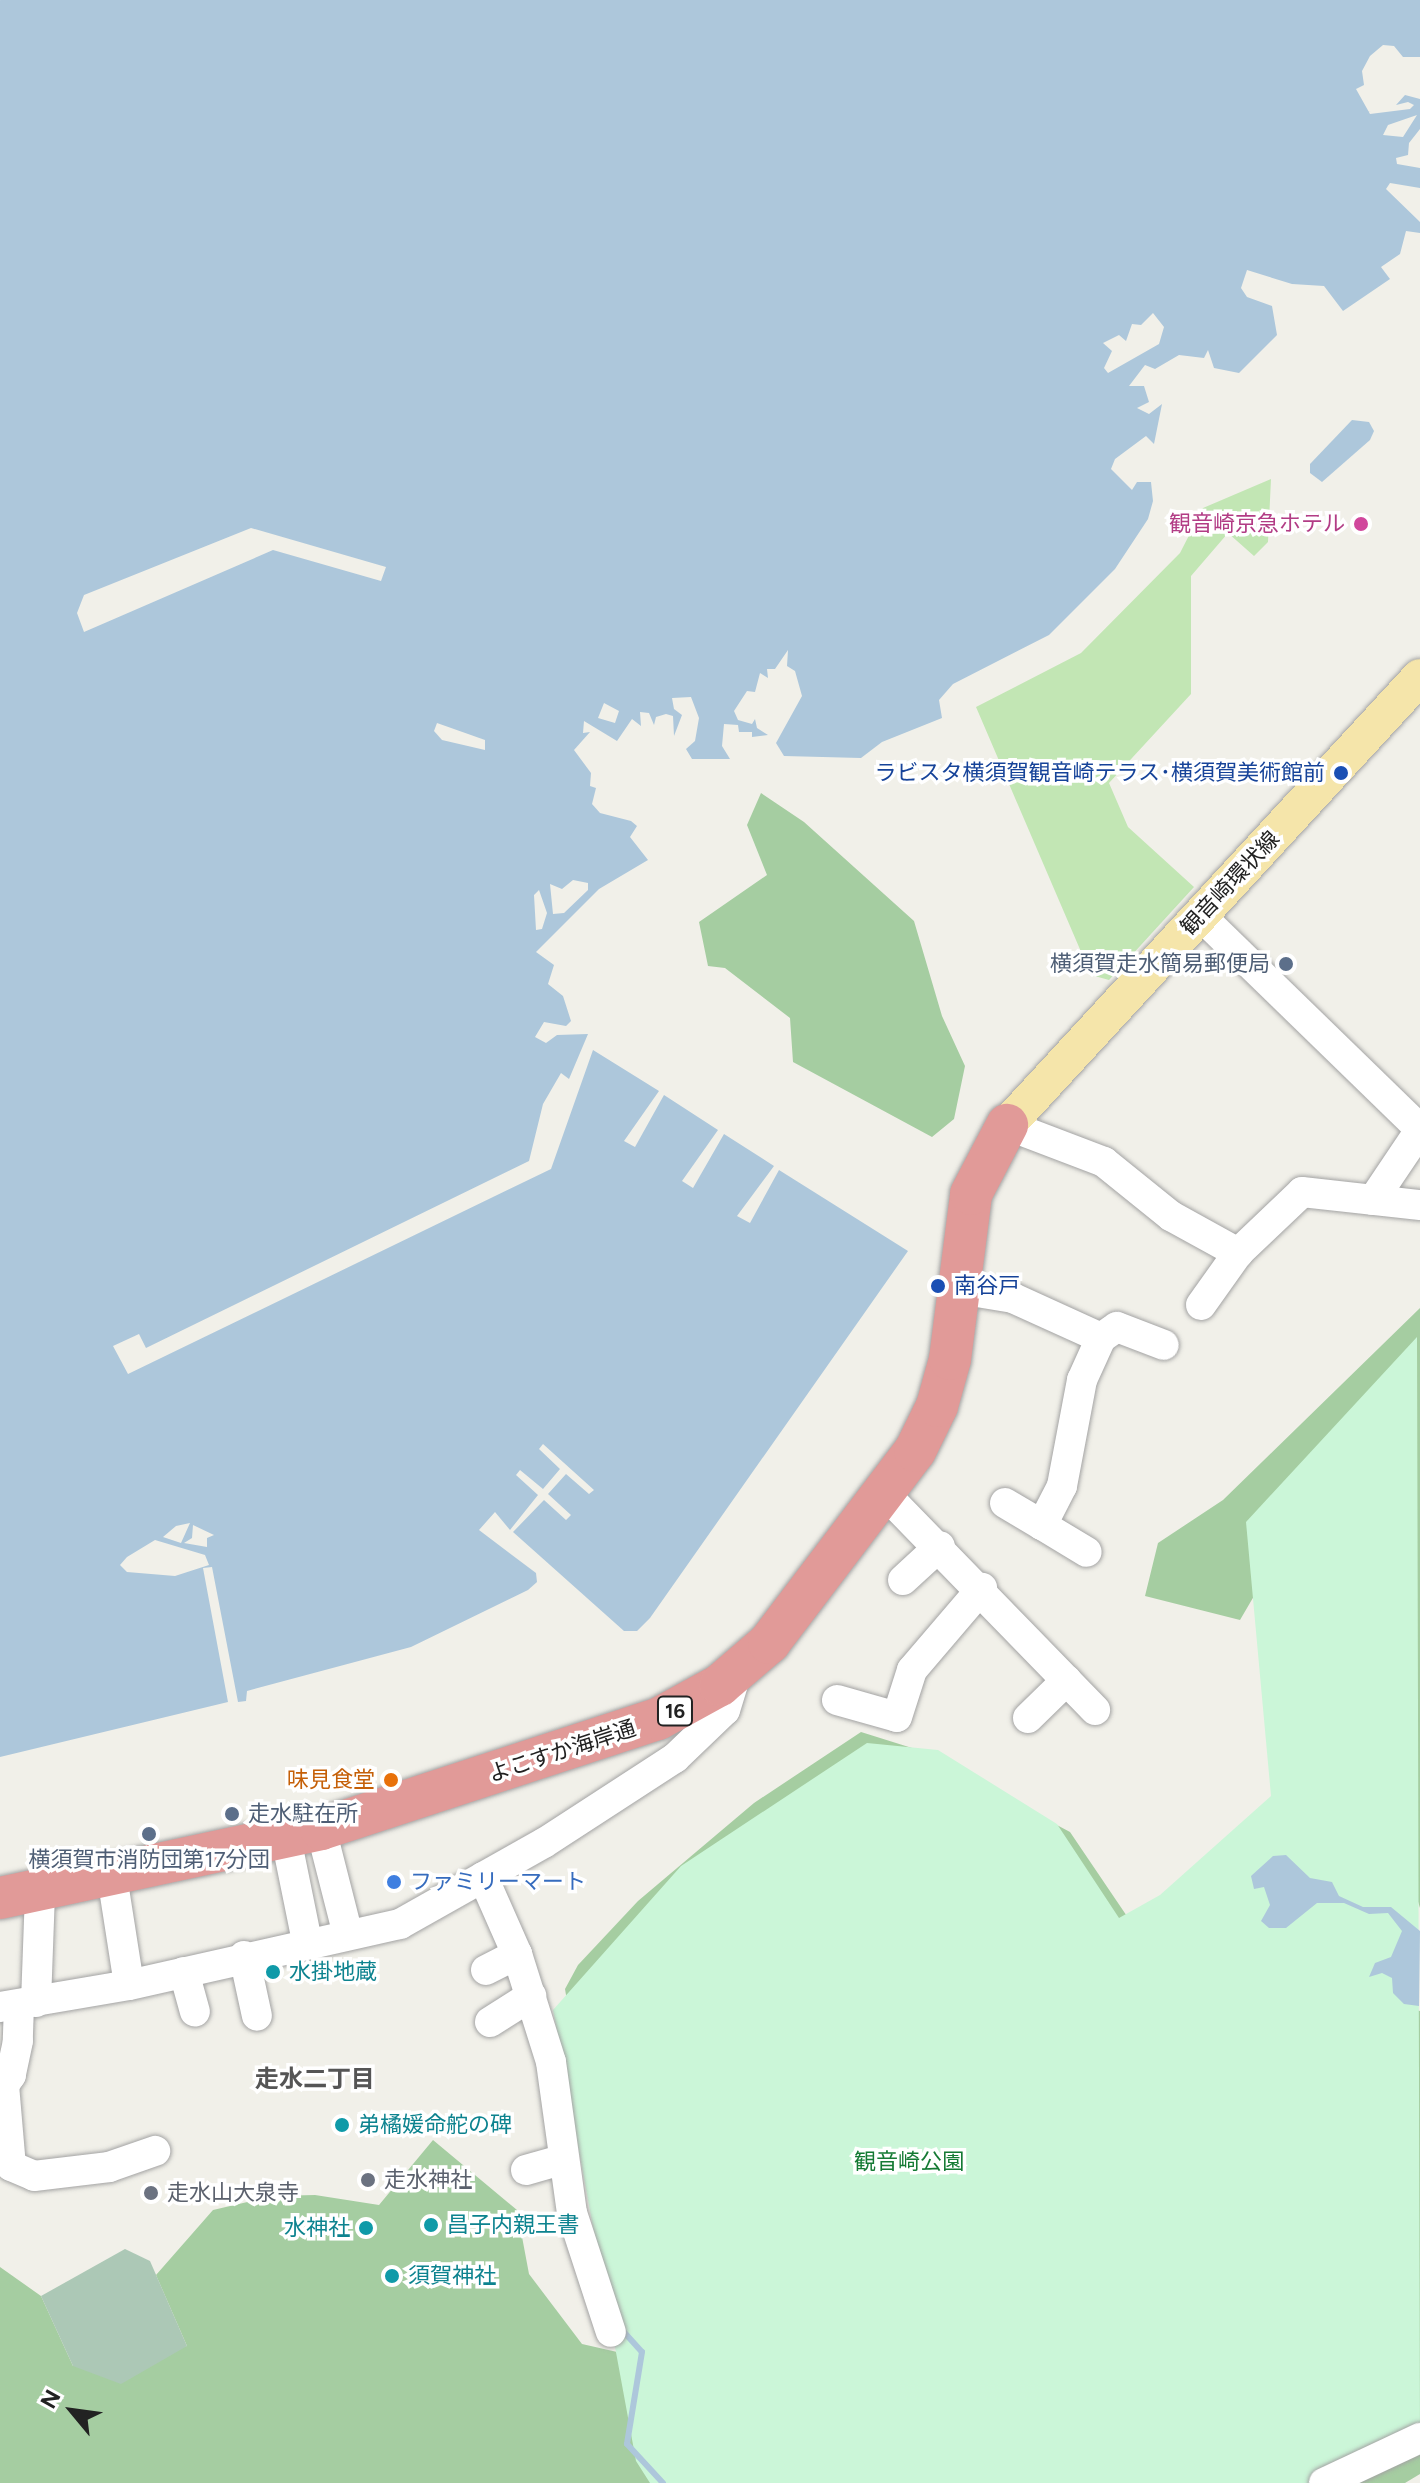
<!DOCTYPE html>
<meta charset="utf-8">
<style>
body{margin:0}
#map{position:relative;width:1420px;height:2483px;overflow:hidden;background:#f1f0e9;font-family:Figtree,"Noto Sans JP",sans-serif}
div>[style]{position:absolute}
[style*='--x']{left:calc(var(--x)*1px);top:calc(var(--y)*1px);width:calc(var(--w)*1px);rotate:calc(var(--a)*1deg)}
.grass>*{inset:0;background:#c2e6b4}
.forest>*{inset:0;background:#a5cda1}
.cemetery>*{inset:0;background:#acc8b6}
.park>*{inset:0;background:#cbf6d8}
.water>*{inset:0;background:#adc7db}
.pier>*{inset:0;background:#f1f0e9}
.stream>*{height:6px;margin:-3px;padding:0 3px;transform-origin:3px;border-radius:3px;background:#adc7db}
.roads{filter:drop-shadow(0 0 2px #a3a3a3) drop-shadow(0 0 2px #a3a3a3)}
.minor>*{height:30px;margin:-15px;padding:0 15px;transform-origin:15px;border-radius:15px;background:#fff}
.major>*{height:36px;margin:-18px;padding:0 18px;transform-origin:18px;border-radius:18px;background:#f5e5aa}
.highway>*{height:42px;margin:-21px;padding:0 21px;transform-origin:21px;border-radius:21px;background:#e19a98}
.dots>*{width:22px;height:22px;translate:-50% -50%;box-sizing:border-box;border:4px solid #fff;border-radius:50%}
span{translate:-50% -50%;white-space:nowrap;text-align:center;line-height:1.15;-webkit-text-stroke:7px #fff;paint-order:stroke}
.shield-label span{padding:2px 6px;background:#fff;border:2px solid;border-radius:6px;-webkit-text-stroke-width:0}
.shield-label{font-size:20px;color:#222;font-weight:700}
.hotel-label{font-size:22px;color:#b23c85}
.right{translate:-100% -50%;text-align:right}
.transit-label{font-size:22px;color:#164399}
.left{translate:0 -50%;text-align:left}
.street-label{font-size:22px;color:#222}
.service-label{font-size:22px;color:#4e5e75}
.food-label{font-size:22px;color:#c56008}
.shop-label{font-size:22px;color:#366cbe}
.culture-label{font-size:22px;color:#0d838f}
.park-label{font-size:22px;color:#157a34}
.worship-label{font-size:22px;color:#5b616d}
.neighbourhood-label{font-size:24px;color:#555;font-weight:700}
.north{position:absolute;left:32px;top:2371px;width:80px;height:80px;-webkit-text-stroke:6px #fff;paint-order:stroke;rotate:299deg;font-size:22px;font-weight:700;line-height:32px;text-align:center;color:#222}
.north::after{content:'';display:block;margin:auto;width:28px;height:36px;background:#222;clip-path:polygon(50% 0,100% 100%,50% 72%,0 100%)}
</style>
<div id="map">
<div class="grass">
<i style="clip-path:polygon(1271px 479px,1268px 542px,1254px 556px,1228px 533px,1191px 576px,1191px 694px,1109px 783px,1128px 827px,1194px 887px,1109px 980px,1091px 975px,976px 707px,1081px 653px,1180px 553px,1203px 508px)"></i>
</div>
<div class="forest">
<i style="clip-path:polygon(761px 793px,804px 822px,914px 921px,942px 1016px,965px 1066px,954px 1119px,932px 1137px,793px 1062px,790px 1018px,725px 968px,708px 966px,699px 922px,767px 875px,747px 825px)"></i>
<i style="clip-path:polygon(1420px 1308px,1420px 1908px,1299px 1519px,1240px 1620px,1145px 1596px,1158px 1543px,1223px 1500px)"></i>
<i style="clip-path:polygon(861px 1732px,912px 1748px,1070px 1832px,1139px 1934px,1420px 2011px,1420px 2474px,1405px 2483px,0 2483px,0 2267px,41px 2296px,73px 2366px,187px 2346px,156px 2275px,213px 2210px,273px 2196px,315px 2195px,379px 2205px,433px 2140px,517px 2210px,529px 2274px,582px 2344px,626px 2354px,565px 1989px,578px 1965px,638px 1901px,754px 1803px)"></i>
</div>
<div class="cemetery">
<i style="clip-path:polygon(125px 2249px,150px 2261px,187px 2346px,121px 2384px,73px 2366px,41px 2296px)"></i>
</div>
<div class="park">
<i style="clip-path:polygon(1417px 1337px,1420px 2445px,1349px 2483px,650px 2483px,636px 2461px,553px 2010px,681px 1866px,867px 1743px,938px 1750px,1057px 1824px,1119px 1918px,1160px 1895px,1271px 1796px,1246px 1522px)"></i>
</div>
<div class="water">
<i style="clip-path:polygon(evenodd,0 0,1420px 0,1420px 57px,1403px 57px,1394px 46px,1383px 45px,1370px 56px,1362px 71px,1364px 85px,1356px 89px,1370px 114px,1410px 109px,1414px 105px,1408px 102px,1396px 105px,1405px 95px,1420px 99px,1420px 129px,1409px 143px,1408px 155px,1396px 158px,1397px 164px,1420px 168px,1420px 188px,1390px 183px,1386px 189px,1420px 222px,1420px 233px,1406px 231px,1400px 254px,1381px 267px,1390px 279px,1343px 311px,1324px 286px,1292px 284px,1247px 270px,1241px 288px,1247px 297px,1272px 306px,1277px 335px,1239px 373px,1214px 368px,1208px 350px,1204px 358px,1179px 355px,1155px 369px,1145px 365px,1129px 386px,1144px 386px,1149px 402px,1137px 408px,1149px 414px,1162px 404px,1154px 444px,1146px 436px,1115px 459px,1111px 469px,1132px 490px,1137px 482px,1151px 482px,1153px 501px,1148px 519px,1115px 569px,1049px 635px,953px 684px,939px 700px,942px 718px,882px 742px,861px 758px,784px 756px,776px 743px,802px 696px,795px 671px,787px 666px,788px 650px,775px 669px,767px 669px,768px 678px,760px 673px,755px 692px,747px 691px,734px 711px,738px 720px,752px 724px,755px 719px,757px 728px,768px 735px,752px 737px,752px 732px,739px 732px,738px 725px,724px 724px,722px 746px,730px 759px,692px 759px,686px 749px,695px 741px,699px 718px,691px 697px,672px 698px,674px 709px,682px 715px,674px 736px,673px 716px,666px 714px,656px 717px,654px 725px,649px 713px,640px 712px,641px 726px,632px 719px,617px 741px,584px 721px,583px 733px,590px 732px,574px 750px,591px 773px,590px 786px,596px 788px,592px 804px,600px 813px,631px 821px,637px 826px,630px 837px,648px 860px,599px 889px,536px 952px,554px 965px,548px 984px,563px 996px,571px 1021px,566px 1026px,544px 1022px,535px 1037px,546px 1043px,557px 1035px,588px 1034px,569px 1079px,561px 1073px,543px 1104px,529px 1161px,146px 1348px,139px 1334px,113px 1346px,128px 1374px,551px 1169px,593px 1050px,659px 1091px,624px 1141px,635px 1147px,664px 1095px,718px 1130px,682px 1181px,693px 1188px,724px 1134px,774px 1166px,737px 1216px,750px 1223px,779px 1170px,908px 1251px,650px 1618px,637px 1631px,624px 1631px,513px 1532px,544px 1500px,566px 1520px,571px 1515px,548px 1494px,566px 1474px,589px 1494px,594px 1490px,543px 1444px,539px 1449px,560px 1469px,543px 1489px,520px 1470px,516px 1475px,538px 1495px,510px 1530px,495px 1512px,479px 1530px,536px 1573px,537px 1582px,528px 1590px,411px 1647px,247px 1691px,246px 1701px,238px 1702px,212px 1567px,203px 1568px,228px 1702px,0 1757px,0 0,1417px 115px,1403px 137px,1383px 135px,1388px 125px,1417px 115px,0 0,1153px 313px,1164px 327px,1159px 344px,1108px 373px,1104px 368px,1112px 351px,1103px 343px,1119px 335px,1126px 341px,1132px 324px,1141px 325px,1153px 313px,0 0,604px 703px,619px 711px,615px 723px,598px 718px,604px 703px,0 0,573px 880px,588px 883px,588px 890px,564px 913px,553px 914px,550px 884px,562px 889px,573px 880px,0 0,539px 890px,547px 913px,542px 929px,536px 930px,534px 895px,539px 890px,0 0,190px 1523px,181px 1543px,163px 1537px,176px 1526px,190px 1523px,0 0,193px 1525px,214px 1535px,207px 1538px,207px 1547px,184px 1543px,192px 1538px,193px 1525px,0 0,155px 1540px,205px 1555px,209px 1565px,175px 1576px,127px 1572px,120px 1565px,127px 1557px,155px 1540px)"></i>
<i style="clip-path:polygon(1352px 420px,1369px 422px,1374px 431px,1370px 440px,1322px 482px,1310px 473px,1310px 464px)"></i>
<i style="clip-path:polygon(1286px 1855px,1310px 1878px,1332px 1882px,1339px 1896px,1363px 1907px,1391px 1907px,1420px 1931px,1419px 2006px,1404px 2004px,1393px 1993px,1392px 1978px,1382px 1973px,1369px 1977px,1375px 1963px,1391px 1957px,1402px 1931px,1388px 1913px,1369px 1914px,1344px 1903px,1317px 1903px,1286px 1928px,1269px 1928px,1261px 1921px,1270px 1905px,1264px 1887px,1254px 1889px,1251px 1876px,1273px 1856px)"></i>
</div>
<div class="pier">
<i style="clip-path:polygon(251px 528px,386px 567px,381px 581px,273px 550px,84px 632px,77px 613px,84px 595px)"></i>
<i style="clip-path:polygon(437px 723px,485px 740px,485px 750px,442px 740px,434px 731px)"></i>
</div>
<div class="stream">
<i style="--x:623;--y:2331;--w:28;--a:48"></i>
<i style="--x:642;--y:2352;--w:93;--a:99.3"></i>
<i style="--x:627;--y:2444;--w:53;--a:47.3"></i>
</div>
<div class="roads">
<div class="minor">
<i style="--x:1208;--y:923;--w:296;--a:44.2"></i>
<i style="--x:1007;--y:1125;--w:104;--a:20.9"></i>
<i style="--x:1104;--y:1162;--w:86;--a:38.9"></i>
<i style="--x:1171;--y:1216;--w:77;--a:28.9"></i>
<i style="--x:1238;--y:1253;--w:88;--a:-43.6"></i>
<i style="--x:1302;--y:1192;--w:119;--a:6.3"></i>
<i style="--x:1373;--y:1200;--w:84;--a:-56.1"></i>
<i style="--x:959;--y:1289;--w:55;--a:9.5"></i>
<i style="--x:1013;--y:1298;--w:97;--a:24.4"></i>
<i style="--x:1101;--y:1338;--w:46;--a:114.3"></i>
<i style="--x:1082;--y:1380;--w:108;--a:100.7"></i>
<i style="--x:1062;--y:1486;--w:44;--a:117.1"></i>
<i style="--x:1042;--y:1525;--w:43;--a:-149.3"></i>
<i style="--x:1201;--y:1305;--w:64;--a:-54.6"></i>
<i style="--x:1101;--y:1338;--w:19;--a:-35"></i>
<i style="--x:1117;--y:1327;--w:50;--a:21"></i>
<i style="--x:886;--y:1495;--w:300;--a:45.8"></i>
<i style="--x:1042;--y:1525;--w:52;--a:31"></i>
<i style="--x:903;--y:1580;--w:50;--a:-42.6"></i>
<i style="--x:837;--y:1700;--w:62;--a:15.8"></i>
<i style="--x:897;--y:1717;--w:49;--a:-72.3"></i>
<i style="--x:912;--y:1670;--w:108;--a:-49.5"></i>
<i style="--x:1028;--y:1718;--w:54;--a:-44.3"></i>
<i style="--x:321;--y:1829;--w:109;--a:75.7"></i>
<i style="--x:286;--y:1838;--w:105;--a:78.5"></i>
<i style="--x:112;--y:1876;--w:110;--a:81.1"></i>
<i style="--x:483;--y:1877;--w:84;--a:66.2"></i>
<i style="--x:517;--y:1954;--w:113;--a:72.5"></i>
<i style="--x:551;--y:2062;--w:152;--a:82.1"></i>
<i style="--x:572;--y:2213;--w:125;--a:71.9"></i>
<i style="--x:244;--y:1956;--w:61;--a:77.8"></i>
<i style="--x:486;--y:1970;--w:35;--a:-27"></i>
<i style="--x:184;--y:1972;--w:41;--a:74.6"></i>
<i style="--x:36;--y:2002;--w:110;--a:-87.9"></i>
<i style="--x:19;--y:2005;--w:36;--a:92"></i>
<i style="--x:18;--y:2041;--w:35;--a:102"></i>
<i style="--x:11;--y:2075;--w:12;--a:125"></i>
<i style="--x:4;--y:2085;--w:81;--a:85.1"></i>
<i style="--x:11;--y:2166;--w:25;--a:23"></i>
<i style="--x:34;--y:2176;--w:76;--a:-6.8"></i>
<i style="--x:109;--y:2167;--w:49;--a:-19.2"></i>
<i style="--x:0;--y:2007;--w:131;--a:-9.7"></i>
<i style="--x:129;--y:1985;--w:278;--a:-12.7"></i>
<i style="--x:400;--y:1924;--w:165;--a:-29.4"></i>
<i style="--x:544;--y:1843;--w:156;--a:-33"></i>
<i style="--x:675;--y:1758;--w:69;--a:-43.8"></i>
<i style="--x:725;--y:1710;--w:41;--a:-72.9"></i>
<i style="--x:490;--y:2022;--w:49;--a:-32.4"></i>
<i style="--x:526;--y:2170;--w:37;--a:-16"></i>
<i style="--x:1324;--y:2483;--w:106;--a:-25.1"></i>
</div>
<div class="major">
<i style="--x:1007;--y:1125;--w:609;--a:-47.33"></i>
</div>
<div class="highway">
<i style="--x:0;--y:1898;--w:328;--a:-12.1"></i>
<i style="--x:321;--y:1829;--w:354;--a:-18.1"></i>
<i style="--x:658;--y:1719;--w:71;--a:-28.7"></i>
<i style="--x:720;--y:1685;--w:65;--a:-40.6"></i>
<i style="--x:769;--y:1643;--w:241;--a:-52.8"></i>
<i style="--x:915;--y:1451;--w:50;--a:-63.9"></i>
<i style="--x:937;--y:1406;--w:49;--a:-74.5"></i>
<i style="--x:950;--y:1359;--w:166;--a:-82.7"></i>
<i style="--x:971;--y:1194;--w:78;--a:-62.4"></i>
</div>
</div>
<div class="dots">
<i style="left:1361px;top:524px;background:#d1479c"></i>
<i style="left:1341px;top:773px;background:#1a4fb4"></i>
<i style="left:1286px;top:964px;background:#5c6f8a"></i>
<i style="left:938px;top:1286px;background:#1a4fb4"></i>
<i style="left:391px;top:1780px;background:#e8710a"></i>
<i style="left:232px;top:1814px;background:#5c6f8a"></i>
<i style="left:149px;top:1834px;background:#5c6f8a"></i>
<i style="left:394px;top:1882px;background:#3f7fe0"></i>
<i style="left:273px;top:1972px;background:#0f9aa8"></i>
<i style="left:342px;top:2125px;background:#0f9aa8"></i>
<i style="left:368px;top:2180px;background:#6b7280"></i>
<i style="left:151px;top:2193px;background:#6b7280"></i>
<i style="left:431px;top:2225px;background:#0f9aa8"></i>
<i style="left:366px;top:2228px;background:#0f9aa8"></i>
<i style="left:392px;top:2276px;background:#0f9aa8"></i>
</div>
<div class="shield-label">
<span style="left:675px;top:1711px">16</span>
</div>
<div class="hotel-label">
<span class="right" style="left:1345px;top:524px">観音崎京急ホテル</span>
</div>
<div class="transit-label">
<span class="right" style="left:1325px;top:773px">ラビスタ横須賀観音崎テラス･横須賀美術館前</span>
<span class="left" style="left:954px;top:1286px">南谷戸</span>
</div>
<div class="street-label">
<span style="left:1230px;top:883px;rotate:-47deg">観音崎環状線</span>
<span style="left:562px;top:1751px;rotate:-18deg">よこすか海岸通</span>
</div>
<div class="service-label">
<span class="right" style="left:1270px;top:964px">横須賀走水簡易郵便局</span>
<span class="left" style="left:248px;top:1814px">走水駐在所</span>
<span style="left:149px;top:1860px">横須賀市消防団第17分団</span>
</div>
<div class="food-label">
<span class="right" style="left:375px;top:1780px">味見食堂</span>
</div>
<div class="shop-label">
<span class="left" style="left:410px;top:1882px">ファミリーマート</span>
</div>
<div class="culture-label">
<span class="left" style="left:289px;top:1972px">水掛地蔵</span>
<span class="left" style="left:358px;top:2125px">弟橘媛命舵の碑</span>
<span class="left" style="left:447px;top:2225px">昌子内親王書</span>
<span class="right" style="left:350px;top:2228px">水神社</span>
<span class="left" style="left:408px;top:2276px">須賀神社</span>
</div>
<div class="park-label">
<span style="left:909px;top:2162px">観音崎公園</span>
</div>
<div class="worship-label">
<span class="left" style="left:384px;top:2180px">走水神社</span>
<span class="left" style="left:167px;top:2193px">走水山大泉寺</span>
</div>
<div class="neighbourhood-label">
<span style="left:315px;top:2079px">走水二丁目</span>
</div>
<div class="north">N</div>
</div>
